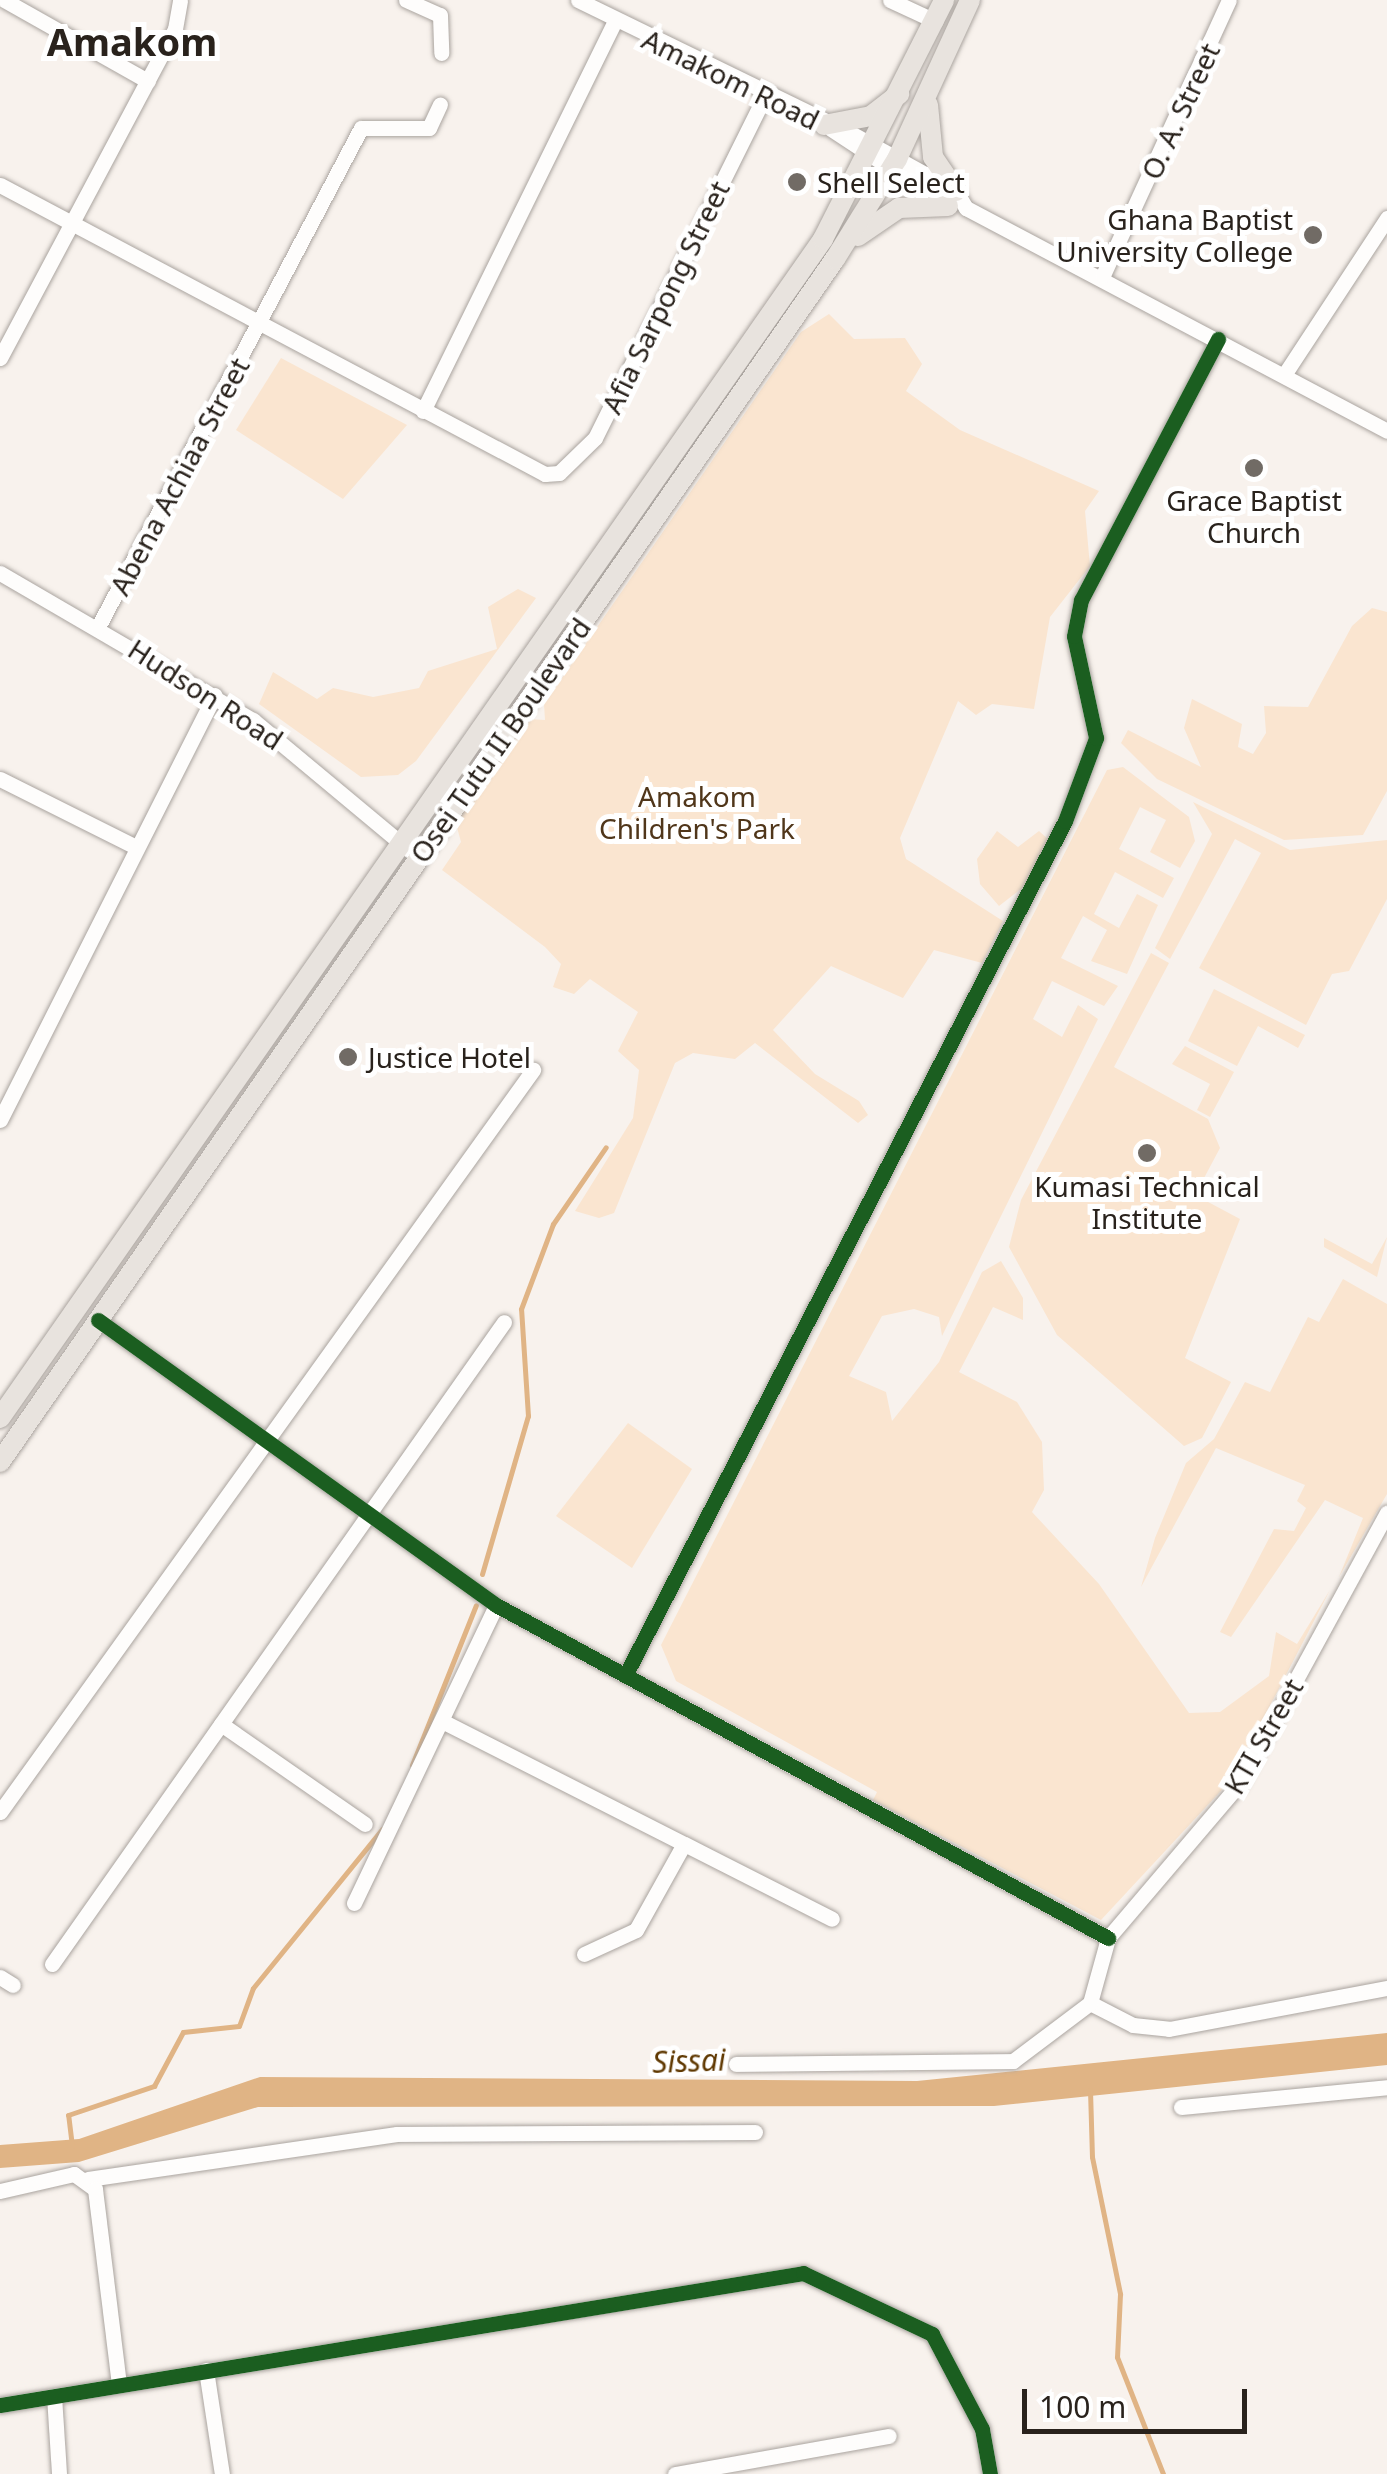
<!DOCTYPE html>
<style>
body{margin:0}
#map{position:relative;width:1387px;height:2474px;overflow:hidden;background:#f8f2ed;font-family:"Noto Sans",sans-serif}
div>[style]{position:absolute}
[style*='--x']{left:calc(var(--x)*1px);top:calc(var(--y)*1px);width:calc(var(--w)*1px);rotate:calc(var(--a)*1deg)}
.green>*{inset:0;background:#fae5d0}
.water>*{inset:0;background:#e0b485}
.stream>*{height:5px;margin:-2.5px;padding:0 2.5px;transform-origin:2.5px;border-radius:2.5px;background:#e0b485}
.roads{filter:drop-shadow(0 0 2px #aaa49f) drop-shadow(0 0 2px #aaa49f)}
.minor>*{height:15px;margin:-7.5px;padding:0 7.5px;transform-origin:7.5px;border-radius:7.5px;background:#fefdfc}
.major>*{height:20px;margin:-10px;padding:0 10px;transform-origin:10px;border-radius:10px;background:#e8e3de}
.cycleway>*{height:15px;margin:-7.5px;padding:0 7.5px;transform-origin:7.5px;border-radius:7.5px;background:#1b5e20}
.dots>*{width:28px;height:28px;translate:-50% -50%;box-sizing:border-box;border:5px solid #fff;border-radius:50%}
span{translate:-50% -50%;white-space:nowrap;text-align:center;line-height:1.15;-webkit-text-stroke:10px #fff;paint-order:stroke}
.street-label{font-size:28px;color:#29221c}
.poi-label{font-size:28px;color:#29221c}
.left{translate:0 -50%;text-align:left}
.right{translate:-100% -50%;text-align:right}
.park-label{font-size:28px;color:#50361a}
.water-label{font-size:30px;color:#5f3801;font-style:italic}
.district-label{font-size:38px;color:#29221c;font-weight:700}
.scale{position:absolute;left:1022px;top:2389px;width:225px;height:45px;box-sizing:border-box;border:5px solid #29221c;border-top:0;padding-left:12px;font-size:30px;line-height:35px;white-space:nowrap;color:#29221c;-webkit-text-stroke:8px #fff;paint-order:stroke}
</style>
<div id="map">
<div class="green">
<i style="clip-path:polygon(829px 314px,854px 339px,905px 338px,922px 364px,906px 391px,960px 430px,1099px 491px,1085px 511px,1090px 566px,1050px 617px,1034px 709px,992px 704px,976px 715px,958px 701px,900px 838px,906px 859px,1003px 921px,982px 963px,934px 950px,903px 998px,831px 966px,773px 1030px,815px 1074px,859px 1101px,868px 1115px,858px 1123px,755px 1043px,735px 1059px,693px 1053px,675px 1063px,614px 1213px,599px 1218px,575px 1211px,633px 1118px,639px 1070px,618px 1051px,638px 1012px,590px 979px,574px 994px,553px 987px,561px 964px,545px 947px,442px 870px,461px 842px,455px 820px,527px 719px,545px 720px,544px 704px,801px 332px)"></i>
<i style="clip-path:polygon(281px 358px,407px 425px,343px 499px,236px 430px)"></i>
<i style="clip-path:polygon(518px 589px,536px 598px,416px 761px,398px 775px,361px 777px,259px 704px,273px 672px,317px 699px,333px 688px,373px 697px,419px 688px,428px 671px,497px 649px,488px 607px)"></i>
<i style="clip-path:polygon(1372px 608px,1387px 612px,1387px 791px,1363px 835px,1284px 840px,1157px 779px,1121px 743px,1128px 730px,1201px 767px,1184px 728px,1192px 699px,1242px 724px,1238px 747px,1253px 754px,1266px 733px,1264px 706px,1308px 707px,1352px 626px)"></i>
<i style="clip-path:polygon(1123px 767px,1189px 817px,1195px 841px,1180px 868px,1150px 852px,1166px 820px,1140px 807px,1119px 849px,1174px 878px,1163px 898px,1115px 872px,1094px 914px,1119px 928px,1137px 894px,1158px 905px,1127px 974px,1091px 961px,1107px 930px,1083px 916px,1061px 958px,1118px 986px,1104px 1006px,1052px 981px,1033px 1019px,1062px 1037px,1078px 1005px,1098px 1019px,942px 1336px,939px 1317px,914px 1309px,882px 1316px,849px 1376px,886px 1392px,892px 1421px,939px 1362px,982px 1272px,1001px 1261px,1023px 1298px,1023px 1320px,993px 1307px,959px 1372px,1017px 1402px,1042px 1442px,1044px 1490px,1032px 1512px,1099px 1584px,1189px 1713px,1220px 1712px,1269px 1676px,1276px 1632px,1297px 1644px,1330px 1590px,1232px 1779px,1101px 1920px,873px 1800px,877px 1792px,676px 1681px,661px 1645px,1107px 770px)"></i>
<i style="clip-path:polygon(1193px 802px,1290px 850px,1387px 840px,1387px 899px,1349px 971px,1332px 974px,1306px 1025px,1199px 968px,1261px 853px,1235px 839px,1170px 959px,1155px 948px,1212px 834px)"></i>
<i style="clip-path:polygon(997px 831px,1018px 847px,1039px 831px,1050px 841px,1031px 881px,999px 906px,980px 884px,977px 859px)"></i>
<i style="clip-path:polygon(1151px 953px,1169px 963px,1114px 1067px,1208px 1119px,1220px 1148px,1195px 1195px,1240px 1219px,1185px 1358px,1231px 1382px,1202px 1438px,1184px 1446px,1057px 1335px,1009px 1247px,1021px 1200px)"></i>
<i style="clip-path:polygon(1214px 989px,1305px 1035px,1298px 1048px,1258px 1026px,1237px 1066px,1188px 1041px)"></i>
<i style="clip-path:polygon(1185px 1046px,1234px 1072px,1210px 1117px,1197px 1110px,1210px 1084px,1172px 1064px)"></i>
<i style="clip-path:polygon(1387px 1237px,1377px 1277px,1324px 1247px,1324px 1238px,1372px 1264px)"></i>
<i style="clip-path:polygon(1343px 1279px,1387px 1304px,1387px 1494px,1339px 1577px,1363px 1518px,1325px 1500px,1231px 1637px,1220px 1632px,1274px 1529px,1294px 1531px,1306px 1508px,1297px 1501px,1305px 1485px,1216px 1448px,1141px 1587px,1155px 1538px,1186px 1463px,1214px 1439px,1245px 1382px,1270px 1392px,1308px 1317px,1319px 1322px)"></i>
<i style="clip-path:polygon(628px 1423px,692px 1469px,632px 1568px,556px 1516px)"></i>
</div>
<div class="water">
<i style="clip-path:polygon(1387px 2033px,1387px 2065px,994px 2106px,258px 2107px,79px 2162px,0 2168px,0 2145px,79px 2139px,260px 2077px,917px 2081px)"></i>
</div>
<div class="stream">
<i style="--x:482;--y:1574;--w:165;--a:-73.8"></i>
<i style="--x:528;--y:1416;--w:107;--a:-93.7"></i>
<i style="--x:521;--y:1309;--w:91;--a:-69.4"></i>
<i style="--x:553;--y:1224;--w:93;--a:-55.5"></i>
<i style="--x:412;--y:1765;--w:172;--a:-68.2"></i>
<i style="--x:1090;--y:2090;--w:67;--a:88.3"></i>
<i style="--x:1092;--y:2157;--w:140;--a:78.4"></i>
<i style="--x:1120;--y:2294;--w:63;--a:92.7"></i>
<i style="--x:1117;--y:2357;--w:126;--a:68.5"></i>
<i style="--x:72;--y:2146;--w:31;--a:-97"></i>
<i style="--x:68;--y:2115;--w:91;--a:-18.6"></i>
<i style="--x:154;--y:2086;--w:61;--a:-61.8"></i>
<i style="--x:183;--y:2032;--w:56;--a:-6.1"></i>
<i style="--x:239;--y:2026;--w:40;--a:-69.8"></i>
<i style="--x:253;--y:1988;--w:205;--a:-50.9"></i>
</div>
<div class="roads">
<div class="minor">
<i style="--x:4;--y:0;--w:165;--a:29.4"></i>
<i style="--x:406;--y:0;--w:37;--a:24"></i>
<i style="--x:440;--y:15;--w:38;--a:88"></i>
<i style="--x:578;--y:0;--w:301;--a:26"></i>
<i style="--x:849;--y:132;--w:122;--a:28.9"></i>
<i style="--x:956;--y:191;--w:20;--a:60"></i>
<i style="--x:966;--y:208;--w:476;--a:27.9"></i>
<i style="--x:890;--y:0;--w:50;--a:25"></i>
<i style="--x:831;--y:129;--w:140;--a:33.3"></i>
<i style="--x:0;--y:185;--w:617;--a:27.94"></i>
<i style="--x:545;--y:474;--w:14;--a:-4"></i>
<i style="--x:559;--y:473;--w:50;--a:-44.2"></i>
<i style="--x:595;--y:438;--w:383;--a:-63.6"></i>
<i style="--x:1103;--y:275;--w:302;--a:-65.4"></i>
<i style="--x:0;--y:358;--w:373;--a:-62"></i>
<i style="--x:175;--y:29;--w:29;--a:-80"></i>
<i style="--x:1284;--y:375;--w:188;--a:-56.7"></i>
<i style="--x:423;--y:411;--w:436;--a:-63.8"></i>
<i style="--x:0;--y:573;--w:293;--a:30.2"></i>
<i style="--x:253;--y:720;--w:203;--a:39.8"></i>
<i style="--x:98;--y:627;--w:564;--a:-62.21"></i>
<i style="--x:361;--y:128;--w:68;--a:0"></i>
<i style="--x:429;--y:128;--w:26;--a:-65"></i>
<i style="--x:0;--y:779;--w:152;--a:26.6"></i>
<i style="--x:0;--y:1120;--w:476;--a:-63.2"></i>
<i style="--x:98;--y:1320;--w:490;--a:35.6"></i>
<i style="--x:496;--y:1605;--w:697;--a:28.55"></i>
<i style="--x:626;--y:1674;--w:959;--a:-62.77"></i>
<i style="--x:1065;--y:821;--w:89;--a:-69.5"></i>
<i style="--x:1096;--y:738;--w:104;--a:-102.2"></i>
<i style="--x:1074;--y:636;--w:37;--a:-79"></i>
<i style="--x:1081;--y:600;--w:295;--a:-62.3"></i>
<i style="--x:442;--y:1721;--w:437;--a:26.9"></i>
<i style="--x:221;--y:1724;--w:175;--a:34.8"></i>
<i style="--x:0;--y:1812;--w:914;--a:-54.31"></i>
<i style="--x:354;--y:1903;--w:330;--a:-64.5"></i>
<i style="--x:1108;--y:1938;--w:202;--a:-49.6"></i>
<i style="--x:1239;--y:1784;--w:309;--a:-61.4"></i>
<i style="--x:584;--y:1954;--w:57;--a:-24.8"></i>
<i style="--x:636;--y:1930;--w:93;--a:-60.9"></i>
<i style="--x:52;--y:1964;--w:785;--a:-54.85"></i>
<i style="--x:0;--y:1977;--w:15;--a:32"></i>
<i style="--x:1090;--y:2003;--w:48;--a:27.1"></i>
<i style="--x:1133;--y:2025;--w:36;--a:6"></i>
<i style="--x:1169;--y:2029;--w:222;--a:-10.7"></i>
<i style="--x:736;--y:2064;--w:277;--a:-0.6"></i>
<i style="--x:1013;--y:2061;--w:96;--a:-37"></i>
<i style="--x:1090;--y:2003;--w:67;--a:-74.5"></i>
<i style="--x:1181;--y:2107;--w:207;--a:-5.5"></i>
<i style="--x:88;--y:2179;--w:312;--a:-8.3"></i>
<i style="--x:397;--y:2134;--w:358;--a:-0.3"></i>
<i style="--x:0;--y:2191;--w:76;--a:-12.9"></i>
<i style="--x:74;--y:2174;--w:26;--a:36"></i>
<i style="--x:95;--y:2189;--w:196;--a:83"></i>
<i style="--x:206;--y:2370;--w:105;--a:81.3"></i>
<i style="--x:54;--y:2396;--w:78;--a:86.3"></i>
<i style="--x:0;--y:2405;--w:814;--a:-9.33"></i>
<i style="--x:803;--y:2273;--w:143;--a:25.3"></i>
<i style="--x:932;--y:2334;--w:107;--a:62.2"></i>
<i style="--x:982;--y:2429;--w:46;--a:79.9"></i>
<i style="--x:675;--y:2474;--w:217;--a:-10.1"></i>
</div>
<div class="major">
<i style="--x:928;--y:105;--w:52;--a:84.5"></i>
<i style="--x:933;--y:157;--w:41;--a:55.9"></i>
<i style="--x:824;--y:125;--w:48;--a:-10.8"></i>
<i style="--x:871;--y:116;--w:36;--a:-38"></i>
<i style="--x:858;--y:236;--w:50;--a:-34.3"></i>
<i style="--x:899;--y:208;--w:49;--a:-2.3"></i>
<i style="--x:0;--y:1418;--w:1438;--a:-55.08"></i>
<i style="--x:823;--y:239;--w:268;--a:-63.1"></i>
<i style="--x:0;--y:1462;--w:1464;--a:-55.24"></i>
<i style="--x:835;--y:259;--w:118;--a:-58.2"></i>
<i style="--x:897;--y:159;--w:175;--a:-65.3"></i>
</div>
</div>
<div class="cycleway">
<i style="--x:98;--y:1320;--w:490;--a:35.6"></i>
<i style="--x:496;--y:1605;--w:697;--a:28.55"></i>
<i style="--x:626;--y:1674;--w:959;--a:-62.77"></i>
<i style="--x:1065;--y:821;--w:89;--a:-69.5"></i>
<i style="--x:1096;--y:738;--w:104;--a:-102.2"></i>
<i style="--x:1074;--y:636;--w:37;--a:-79"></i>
<i style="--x:1081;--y:600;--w:295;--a:-62.3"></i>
<i style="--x:0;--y:2405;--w:814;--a:-9.33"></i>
<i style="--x:803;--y:2273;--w:143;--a:25.3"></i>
<i style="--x:932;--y:2334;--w:107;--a:62.2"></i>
<i style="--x:982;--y:2429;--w:46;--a:79.9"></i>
</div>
<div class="dots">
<i style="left:797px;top:182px;background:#716b65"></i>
<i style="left:1313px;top:235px;background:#716b65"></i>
<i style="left:1254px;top:468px;background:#716b65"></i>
<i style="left:348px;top:1057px;background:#716b65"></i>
<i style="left:1147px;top:1153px;background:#716b65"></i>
</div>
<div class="street-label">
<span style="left:731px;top:79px;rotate:26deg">Amakom Road</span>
<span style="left:1180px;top:111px;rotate:-65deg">O. A. Street</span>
<span style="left:665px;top:297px;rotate:-64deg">Afia Sarpong Street</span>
<span style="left:179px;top:476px;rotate:-62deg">Abena Achiaa Street</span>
<span style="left:206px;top:694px;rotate:33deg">Hudson Road</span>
<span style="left:500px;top:740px;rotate:-55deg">Osei Tutu II Boulevard</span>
<span style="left:1263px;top:1736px;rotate:-60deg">KTI Street</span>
</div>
<div class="poi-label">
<span class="left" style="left:817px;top:182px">Shell Select</span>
<span class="right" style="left:1293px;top:235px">Ghana Baptist<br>University College</span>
<span style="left:1254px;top:516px">Grace Baptist<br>Church</span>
<span class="left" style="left:368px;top:1057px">Justice Hotel</span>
<span style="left:1147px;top:1202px">Kumasi Technical<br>Institute</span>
</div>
<div class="park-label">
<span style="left:697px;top:812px">Amakom<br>Children's Park</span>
</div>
<div class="water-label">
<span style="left:689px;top:2061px;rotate:-2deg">Sissai</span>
</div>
<div class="district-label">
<span style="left:132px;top:42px">Amakom</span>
</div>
<div class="scale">100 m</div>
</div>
